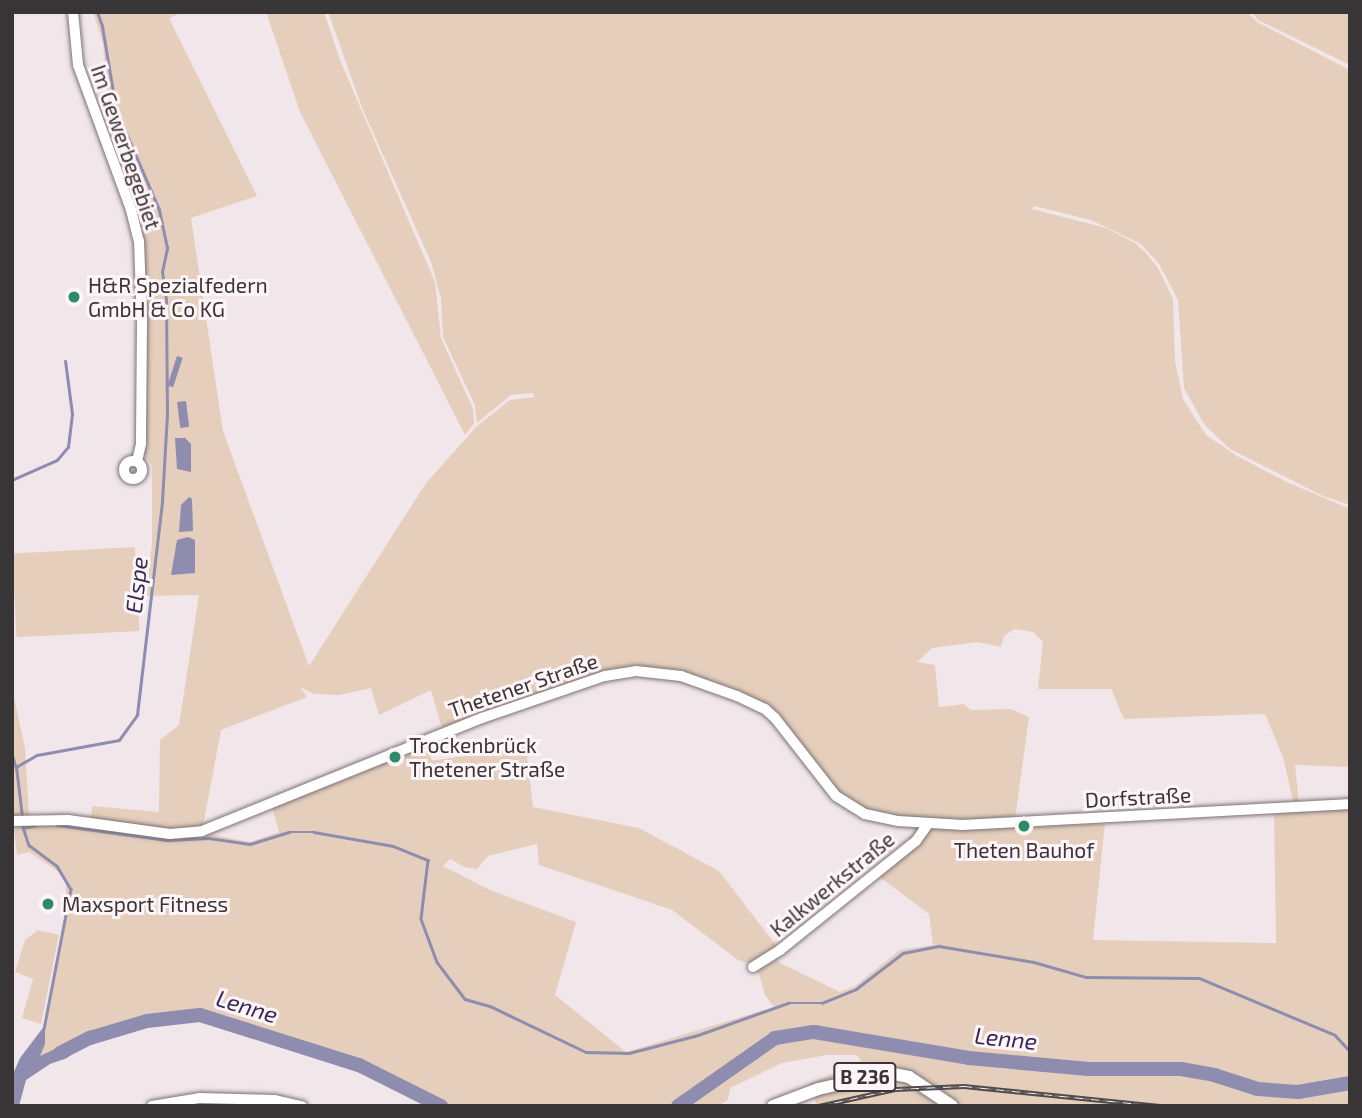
<!DOCTYPE html>
<meta charset="utf-8">
<style>
body{margin:0}
#map{position:relative;width:1362px;height:1118px;overflow:hidden;background:#f1e7eb;font-family:"Exo 2",sans-serif}
div>[style]{position:absolute}
[style*='--x']{left:calc(var(--x)*1px);top:calc(var(--y)*1px);width:calc(var(--w)*1px);rotate:calc(var(--a)*1deg)}
.green>*{inset:0;background:#e5cfbc;transform-origin:0 0}
.water>*{inset:0;background:#8e8caf;transform-origin:0 0}
.stream>*{height:2.5px;margin:-1.25px;padding:0 1.25px;transform-origin:1.25px;border-radius:1.25px;background:#8e8caf}
.river>*{height:14px;margin:-7px;padding:0 7px;transform-origin:7px;border-radius:7px;background:#8e8caf}
.roads{filter:drop-shadow(0 0 2px #7b7275) drop-shadow(0 0 2px #7b7275)}
.minor>*{height:10px;margin:-5px;padding:0 5px;transform-origin:5px;border-radius:5px;background:#fff}
.minor>.ring{margin:-5px;padding:0;box-sizing:content-box;background:none;border:10px solid #fff;border-radius:50%}
.major>*{height:12px;margin:-6px;padding:0 6px;transform-origin:6px;border-radius:6px;background:#fff}
.rail>*{height:5px;margin-top:-2.5px;transform-origin:0;background:repeating-linear-gradient(90deg,#fff5f8 0 8px,#504c4e 0 16px);box-sizing:border-box;border-block:2px solid #504c4e}
.dots>*{width:19px;height:19px;translate:-50% -50%;box-sizing:border-box;border:4px solid #fff5f8;border-radius:50%}
span{translate:-50% -50%;white-space:nowrap;text-align:center;line-height:1.15;-webkit-text-stroke:6px #fff5f8;paint-order:stroke}
.shield-label span{padding:2px 5px;background:#fff5f8;border:2px solid;border-radius:5px;-webkit-text-stroke-width:0}
.shield-label{font-size:19px;color:#383536;font-weight:700}
.street-label{font-size:21px;color:#383536}
.poi-label{font-size:21px;color:#383536}
.left{translate:0 -50%;text-align:left}
.water-label{font-size:23px;color:#322b5a;font-style:italic}
.frame{position:absolute;inset:0;border:14px solid #383536;pointer-events:none}
</style>
<div id="map">
<div class="green">
<i style="clip-path:polygon(93px 12px,183px 12px,169px 18px,257px 196px,191px 218px,223px 431px,309px 666px,426px 483px,477px 426px,510px 400px,535px 397px,532px 393px,511px 395px,477px 423px,475px 405px,443px 337px,441px 298px,431px 262px,363px 110px,328px 12px,1248px 12px,1257px 22px,1350px 70px,1350px 505px,1323px 496px,1230px 449px,1204px 424px,1184px 388px,1178px 300px,1159px 264px,1141px 244px,1091px 220px,1034px 206px,1032px 209px,1106px 228px,1135px 243px,1146px 253px,1158px 268px,1173px 299px,1175px 361px,1183px 399px,1206px 435px,1237px 456px,1287px 482px,1350px 509px,1350px 767px,1295px 765px,1299px 804px,1294px 805px,1283px 757px,1265px 714px,1124px 719px,1111px 689px,1038px 689px,1043px 642px,1033px 632px,1014px 629px,1004px 636px,1001px 647px,977px 642px,932px 648px,917px 662px,935px 665px,939px 707px,964px 704px,971px 710px,1011px 709px,1029px 717px,1015px 820px,944px 821px,880px 815px,846px 801px,785px 724px,735px 690px,676px 670px,648px 667px,621px 670px,446px 728px,441px 725px,431px 690px,379px 715px,371px 688px,339px 695px,314px 694px,300px 687px,307px 697px,221px 730px,203px 826px,179px 830px,91px 819px,92px 806px,159px 812px,160px 740px,179px 725px,199px 595px,146px 596px,152px 543px,152px 465px,144px 455px,146px 325px,140px 163px,108px 103px,103px 43px)"></i>
<i style="clip-path:polygon(266px 12px,324px 12px,340px 60px,435px 282px,441px 338px,473px 409px,474px 423px,465px 435px,300px 112px)"></i>
<i style="clip-path:polygon(1252px 12px,1350px 12px,1350px 65px,1258px 20px)"></i>
<i style="left:135px;top:547px;width:84px;height:123px;rotate:87deg"></i>
<i style="clip-path:polygon(12px 688px,25px 748px,29px 815px,13px 816px,12px 812px)"></i>
<i style="clip-path:polygon(evenodd,420px 747px,429px 752px,432px 760px,437px 760px,526px 747px,533px 807px,639px 828px,719px 871px,778px 948px,778px 962px,840px 992px,855px 986px,900px 950px,933px 945px,929px 914px,877px 875px,934px 827px,982px 829px,1105px 823px,1093px 940px,1276px 943px,1274px 812px,1350px 808px,1350px 1106px,817px 1106px,809px 1084px,861px 1061px,857px 1055px,827px 1055px,782px 1063px,730px 1088px,728px 1100px,718px 1106px,450px 1106px,431px 1094px,206px 1016px,166px 1020px,55px 1049px,39px 1057px,45px 1044px,45px 1025px,65px 920px,66px 881px,62px 874px,29px 852px,17px 855px,14px 830px,18px 825px,35px 823px,83px 826px,174px 839px,209px 834px,250px 842px,279px 832px,272px 808px,420px 747px,537px 844px,539px 865px,672px 910px,738px 960px,750px 964px,759px 974px,765px 995px,774px 1007px,626px 1052px,555px 995px,576px 922px,490px 890px,443px 866px,450px 859px,464px 867px,477px 869px,488px 856px,537px 844px)"></i>
<i style="clip-path:polygon(38px 930px,59px 935px,41px 1024px,22px 1018px,33px 979px,15px 972px,25px 940px)"></i>
</div>
<div class="water">
<i style="left:177px;top:356px;width:6px;height:31px;rotate:18deg"></i>
<i style="left:186px;top:401px;width:26px;height:9px;rotate:83deg"></i>
<i style="clip-path:polygon(175px 438px,185px 438px,191px 444px,191px 472px,177px 469px)"></i>
<i style="clip-path:polygon(189px 497px,192px 499px,193px 531px,179px 532px,181px 505px)"></i>
<i style="clip-path:polygon(188px 537px,195px 540px,195px 573px,171px 575px,177px 540px)"></i>
<i style="clip-path:polygon(45px 1025px,45px 1044px,40px 1056px,55px 1049px,85px 1043px,67px 1058px,50px 1064px,26px 1080px,19px 1106px,12px 1106px,12px 1076px,20px 1058px)"></i>
</div>
<div class="stream">
<i style="--x:12;--y:480;--w:49;--a:-24"></i>
<i style="--x:57;--y:460;--w:17;--a:-50"></i>
<i style="--x:68;--y:447;--w:33;--a:-83"></i>
<i style="--x:72;--y:414;--w:53;--a:-97.5"></i>
<i style="--x:12;--y:754;--w:14;--a:73"></i>
<i style="--x:22;--y:817;--w:50;--a:-96.8"></i>
<i style="--x:16;--y:767;--w:24;--a:-30"></i>
<i style="--x:37;--y:755;--w:83;--a:-10.4"></i>
<i style="--x:119;--y:740;--w:31;--a:-54"></i>
<i style="--x:137;--y:715;--w:215;--a:-83.3"></i>
<i style="--x:162;--y:501;--w:86;--a:-86.7"></i>
<i style="--x:167;--y:415;--w:115;--a:-90.5"></i>
<i style="--x:166;--y:300;--w:28;--a:-98"></i>
<i style="--x:162;--y:272;--w:25;--a:-78"></i>
<i style="--x:167;--y:248;--w:39;--a:-102"></i>
<i style="--x:159;--y:210;--w:109;--a:-113.3"></i>
<i style="--x:116;--y:110;--w:85;--a:-99.5"></i>
<i style="--x:102;--y:26;--w:15;--a:-110"></i>
<i style="--x:57;--y:825;--w:111;--a:7.8"></i>
<i style="--x:167;--y:840;--w:42;--a:-2.7"></i>
<i style="--x:209;--y:838;--w:41;--a:8.3"></i>
<i style="--x:250;--y:844;--w:41;--a:-17.1"></i>
<i style="--x:289;--y:832;--w:25;--a:0"></i>
<i style="--x:314;--y:832;--w:80;--a:10"></i>
<i style="--x:393;--y:846;--w:38;--a:22"></i>
<i style="--x:428;--y:860;--w:59;--a:96.8"></i>
<i style="--x:421;--y:919;--w:46;--a:69.6"></i>
<i style="--x:437;--y:962;--w:46;--a:52.9"></i>
<i style="--x:465;--y:999;--w:26;--a:16"></i>
<i style="--x:490;--y:1006;--w:106;--a:25.6"></i>
<i style="--x:586;--y:1052;--w:43;--a:1.3"></i>
<i style="--x:629;--y:1053;--w:71;--a:-14.6"></i>
<i style="--x:698;--y:1035;--w:96;--a:-19.6"></i>
<i style="--x:788;--y:1003;--w:34;--a:0"></i>
<i style="--x:822;--y:1003;--w:37;--a:-22"></i>
<i style="--x:856;--y:989;--w:59;--a:-37.5"></i>
<i style="--x:903;--y:953;--w:37;--a:-11"></i>
<i style="--x:939;--y:946;--w:96;--a:9.6"></i>
<i style="--x:1034;--y:962;--w:54;--a:16.1"></i>
<i style="--x:1086;--y:977;--w:113;--a:0.5"></i>
<i style="--x:1199;--y:978;--w:147;--a:22.7"></i>
<i style="--x:1335;--y:1035;--w:22;--a:47"></i>
<i style="--x:23;--y:827;--w:19;--a:72"></i>
<i style="--x:29;--y:845;--w:35;--a:37"></i>
<i style="--x:57;--y:866;--w:27;--a:59"></i>
<i style="--x:71;--y:889;--w:143;--a:100.9"></i>
<i style="--x:23;--y:828;--w:13;--a:-13"></i>
</div>
<div class="river">
<i style="--x:60;--y:1053;--w:34;--a:-27"></i>
<i style="--x:90;--y:1038;--w:59;--a:-16.6"></i>
<i style="--x:147;--y:1021;--w:53;--a:-6.5"></i>
<i style="--x:200;--y:1015;--w:167;--a:17.5"></i>
<i style="--x:359;--y:1065;--w:92;--a:26.6"></i>
<i style="--x:678;--y:1106;--w:118;--a:-35"></i>
<i style="--x:775;--y:1038;--w:39;--a:-9"></i>
<i style="--x:814;--y:1032;--w:157;--a:9.5"></i>
<i style="--x:969;--y:1058;--w:120;--a:5.3"></i>
<i style="--x:1088;--y:1069;--w:93;--a:0"></i>
<i style="--x:1181;--y:1069;--w:34;--a:10"></i>
<i style="--x:1214;--y:1075;--w:46;--a:17.7"></i>
<i style="--x:1258;--y:1089;--w:40;--a:4.3"></i>
<i style="--x:1298;--y:1092;--w:53;--a:-9.8"></i>
</div>
<div class="roads">
<div class="minor">
<i style="--x:73;--y:12;--w:53;--a:84.6"></i>
<i style="--x:78;--y:65;--w:154;--a:69.9"></i>
<i style="--x:131;--y:210;--w:32;--a:76"></i>
<i style="--x:139;--y:241;--w:82;--a:87.9"></i>
<i style="--x:142;--y:323;--w:121;--a:90.5"></i>
<i style="--x:141;--y:444;--w:18;--a:103"></i>
<i class="ring" style="left:124px;top:461px;width:8px;height:8px"></i>
<i style="--x:12;--y:821;--w:56;--a:-1"></i>
<i style="--x:68;--y:820;--w:103;--a:7.8"></i>
<i style="--x:170;--y:834;--w:32;--a:-5"></i>
<i style="--x:202;--y:831;--w:302;--a:-22"></i>
<i style="--x:482;--y:718;--w:130;--a:-18.9"></i>
<i style="--x:605;--y:676;--w:31;--a:-9"></i>
<i style="--x:636;--y:671;--w:45;--a:6.3"></i>
<i style="--x:681;--y:676;--w:59;--a:19.7"></i>
<i style="--x:737;--y:696;--w:31;--a:25"></i>
<i style="--x:765;--y:709;--w:13;--a:42"></i>
<i style="--x:775;--y:718;--w:99;--a:52"></i>
<i style="--x:836;--y:796;--w:34;--a:32"></i>
<i style="--x:865;--y:814;--w:34;--a:12"></i>
<i style="--x:898;--y:821;--w:65;--a:3.5"></i>
<i style="--x:963;--y:825;--w:388;--a:-3.1"></i>
<i style="--x:753;--y:967;--w:32;--a:-32"></i>
<i style="--x:780;--y:950;--w:174;--a:-38.7"></i>
<i style="--x:916;--y:841;--w:21;--a:-55"></i>
<i style="--x:152;--y:1106;--w:49;--a:-9.5"></i>
<i style="--x:200;--y:1098;--w:75;--a:1.5"></i>
<i style="--x:275;--y:1100;--w:28;--a:13"></i>
</div>
<div class="major">
<i style="--x:773;--y:1106;--w:48;--a:-20.7"></i>
<i style="--x:818;--y:1089;--w:73;--a:-12.7"></i>
<i style="--x:889;--y:1073;--w:20;--a:11"></i>
<i style="--x:909;--y:1077;--w:52;--a:34"></i>
</div>
</div>
<div class="rail">
<i style="--x:819;--y:1106;--w:78;--a:-12.6"></i>
<i style="--x:895;--y:1089;--w:69;--a:-2.5"></i>
<i style="--x:964;--y:1086;--w:197;--a:5.8"></i>
</div>
<div class="dots">
<i style="left:74px;top:297px;background:#2a8d68"></i>
<i style="left:395px;top:757px;background:#2a8d68"></i>
<i style="left:1024px;top:826px;background:#2a8d68"></i>
<i style="left:48px;top:904px;background:#2a8d68"></i>
</div>
<div class="shield-label">
<span style="left:865px;top:1077px">B 236</span>
</div>
<div class="street-label">
<span style="left:126px;top:147px;rotate:71deg">Im Gewerbegebiet</span>
<span style="left:523px;top:685px;rotate:-19deg">Thetener Straße</span>
<span style="left:1138px;top:797px;rotate:-3deg">Dorfstraße</span>
<span style="left:832px;top:884px;rotate:-39deg">Kalkwerkstraße</span>
</div>
<div class="poi-label">
<span class="left" style="left:88px;top:297px">H&amp;R Spezialfedern<br>GmbH &amp; Co KG</span>
<span class="left" style="left:409px;top:757px">Trockenbrück<br>Thetener Straße</span>
<span style="left:1024px;top:850px">Theten Bauhof</span>
<span class="left" style="left:62px;top:904px">Maxsport Fitness</span>
</div>
<div class="water-label">
<span style="left:136px;top:585px;rotate:-84deg">Elspe</span>
<span style="left:247px;top:1006px;rotate:17deg">Lenne</span>
<span style="left:1006px;top:1038px;rotate:6deg">Lenne</span>
</div>
<div class="frame"></div>
</div>
